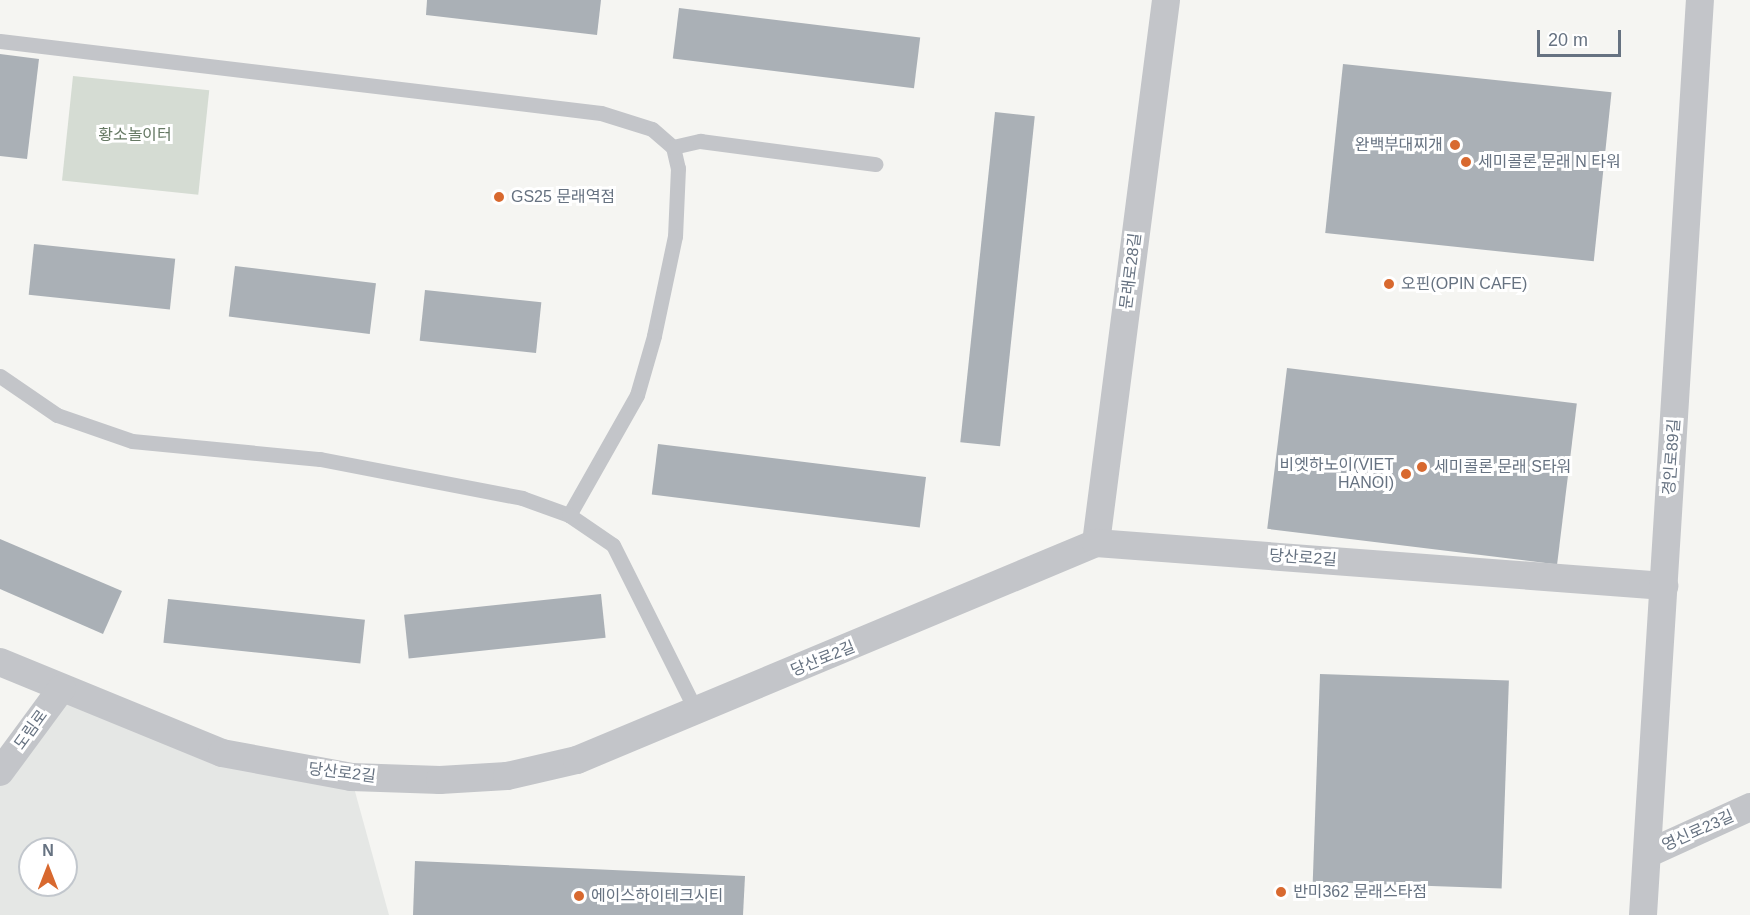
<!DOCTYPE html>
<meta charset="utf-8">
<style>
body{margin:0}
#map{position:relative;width:1750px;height:915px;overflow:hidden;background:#f5f5f2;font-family:Arial,"Noto Sans KR",sans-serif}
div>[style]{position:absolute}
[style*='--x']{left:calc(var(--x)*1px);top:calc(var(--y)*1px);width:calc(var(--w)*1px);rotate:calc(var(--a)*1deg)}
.built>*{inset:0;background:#e5e7e5}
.green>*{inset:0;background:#d5dcd3;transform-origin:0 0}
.building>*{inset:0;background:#aab0b6;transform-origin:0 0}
.lane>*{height:15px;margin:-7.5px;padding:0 7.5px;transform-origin:7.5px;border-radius:7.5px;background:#c3c5c9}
.street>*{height:28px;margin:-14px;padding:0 14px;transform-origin:14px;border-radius:14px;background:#c3c5c9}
.dots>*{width:16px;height:16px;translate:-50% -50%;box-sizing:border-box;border:3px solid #fff;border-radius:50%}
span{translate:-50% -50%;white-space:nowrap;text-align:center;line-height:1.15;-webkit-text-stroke:6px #fff;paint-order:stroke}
.park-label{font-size:16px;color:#667964}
.poi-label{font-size:16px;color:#667281}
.right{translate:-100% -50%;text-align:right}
.left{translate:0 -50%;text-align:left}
.street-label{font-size:16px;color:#667281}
.north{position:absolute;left:18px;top:837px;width:60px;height:60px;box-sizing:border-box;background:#fff;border:2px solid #c2c7cd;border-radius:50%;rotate:0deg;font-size:16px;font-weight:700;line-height:24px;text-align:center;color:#667281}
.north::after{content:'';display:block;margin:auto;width:21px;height:27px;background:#d8692f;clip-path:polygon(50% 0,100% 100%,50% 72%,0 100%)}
.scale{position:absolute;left:1537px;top:30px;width:84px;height:27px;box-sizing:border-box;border:3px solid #667281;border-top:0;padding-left:8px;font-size:18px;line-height:21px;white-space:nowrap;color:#667281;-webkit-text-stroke:4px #fff;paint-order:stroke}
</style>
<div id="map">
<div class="built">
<i style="clip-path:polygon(evenodd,62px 688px,222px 753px,351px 777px,389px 915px,0 915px,0 772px,62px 688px,30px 849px,66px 849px,66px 885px,30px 885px,30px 849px)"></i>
</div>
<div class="green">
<i style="left:73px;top:76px;width:137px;height:105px;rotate:6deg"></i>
</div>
<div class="building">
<i style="clip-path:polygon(427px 0,601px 0,597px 35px,426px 15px)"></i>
<i style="left:679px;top:8px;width:243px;height:51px;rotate:7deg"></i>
<i style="clip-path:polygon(0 54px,39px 59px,27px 159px,0 156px)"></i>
<i style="left:1343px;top:64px;width:270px;height:170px;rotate:6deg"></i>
<i style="left:995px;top:112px;width:40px;height:332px;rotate:6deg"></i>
<i style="left:34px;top:244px;width:142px;height:51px;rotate:6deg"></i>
<i style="left:235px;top:266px;width:142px;height:51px;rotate:7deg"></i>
<i style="left:425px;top:290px;width:117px;height:51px;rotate:6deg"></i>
<i style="left:1287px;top:368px;width:292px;height:162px;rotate:7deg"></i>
<i style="left:658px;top:444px;width:270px;height:51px;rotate:7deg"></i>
<i style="clip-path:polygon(0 539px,122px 591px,103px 634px,0 589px)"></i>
<i style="left:601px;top:594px;width:44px;height:198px;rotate:84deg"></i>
<i style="left:168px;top:599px;width:198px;height:44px;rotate:6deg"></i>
<i style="left:1320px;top:674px;width:189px;height:208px;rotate:2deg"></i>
<i style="clip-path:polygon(415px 861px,745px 876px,743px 915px,413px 915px)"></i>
</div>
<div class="lane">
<i style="--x:0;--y:41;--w:605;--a:6.83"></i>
<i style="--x:601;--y:113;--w:53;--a:17.4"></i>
<i style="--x:652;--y:129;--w:28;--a:41"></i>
<i style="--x:673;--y:147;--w:22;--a:77"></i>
<i style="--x:678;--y:168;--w:68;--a:92.5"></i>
<i style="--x:675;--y:236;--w:102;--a:101.9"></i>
<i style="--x:654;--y:336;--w:61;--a:106.1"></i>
<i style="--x:637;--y:395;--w:138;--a:119.5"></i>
<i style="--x:673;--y:147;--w:28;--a:-13"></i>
<i style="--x:700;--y:141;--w:177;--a:7.5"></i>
<i style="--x:0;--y:376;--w:69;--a:34.4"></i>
<i style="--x:57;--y:415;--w:79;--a:19.1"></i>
<i style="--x:132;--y:441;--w:189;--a:5.5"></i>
<i style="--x:320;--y:459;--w:206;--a:10.9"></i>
<i style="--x:522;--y:498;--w:50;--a:19.9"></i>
<i style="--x:569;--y:515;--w:53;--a:34.3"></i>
<i style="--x:613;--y:545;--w:186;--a:63.4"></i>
</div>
<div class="street">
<i style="--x:1096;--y:543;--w:547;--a:-82.65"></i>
<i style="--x:0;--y:662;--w:240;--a:22.3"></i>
<i style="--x:222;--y:753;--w:131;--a:10.5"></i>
<i style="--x:351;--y:777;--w:89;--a:1.9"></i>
<i style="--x:440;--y:780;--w:67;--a:-3.4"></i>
<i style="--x:507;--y:776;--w:72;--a:-12.9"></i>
<i style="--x:577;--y:760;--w:563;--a:-22.69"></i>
<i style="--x:1096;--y:543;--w:570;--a:4.33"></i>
<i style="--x:0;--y:772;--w:104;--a:-53.6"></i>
<i style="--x:1647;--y:854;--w:113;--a:-24.5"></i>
<i style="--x:1643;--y:915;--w:917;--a:-86.44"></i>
</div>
<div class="dots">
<i style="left:1455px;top:145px;background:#d8692f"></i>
<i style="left:1466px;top:162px;background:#d8692f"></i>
<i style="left:499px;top:197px;background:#d8692f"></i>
<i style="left:1389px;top:284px;background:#d8692f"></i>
<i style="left:1422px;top:467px;background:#d8692f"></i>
<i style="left:1406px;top:474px;background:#d8692f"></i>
<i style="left:1281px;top:892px;background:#d8692f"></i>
<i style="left:579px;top:896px;background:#d8692f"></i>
</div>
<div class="park-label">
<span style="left:135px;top:135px">황소놀이터</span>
</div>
<div class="poi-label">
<span class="right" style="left:1443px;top:145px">완백부대찌개</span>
<span class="left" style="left:1478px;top:162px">세미콜론 문래 N 타워</span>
<span class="left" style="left:511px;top:197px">GS25 문래역점</span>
<span class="left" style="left:1401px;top:284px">오핀(OPIN CAFE)</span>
<span class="right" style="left:1394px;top:474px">비엣하노이(VIET<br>HANOI)</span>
<span class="left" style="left:1434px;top:467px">세미콜론 문래 S타워</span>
<span class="left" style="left:1293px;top:892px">반미362 문래스타점</span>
<span class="left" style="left:591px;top:896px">에이스하이테크시티</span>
</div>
<div class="street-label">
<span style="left:1131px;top:271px;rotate:-83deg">문래로28길</span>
<span style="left:1672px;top:457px;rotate:-86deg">경인로89길</span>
<span style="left:1303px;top:558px;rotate:4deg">당산로2길</span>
<span style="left:823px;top:659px;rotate:-22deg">당산로2길</span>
<span style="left:31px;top:730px;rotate:-54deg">도림로</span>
<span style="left:342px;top:773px;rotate:7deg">당산로2길</span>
<span style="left:1698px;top:831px;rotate:-24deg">영신로23길</span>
</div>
<div class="north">N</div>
<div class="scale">20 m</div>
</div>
